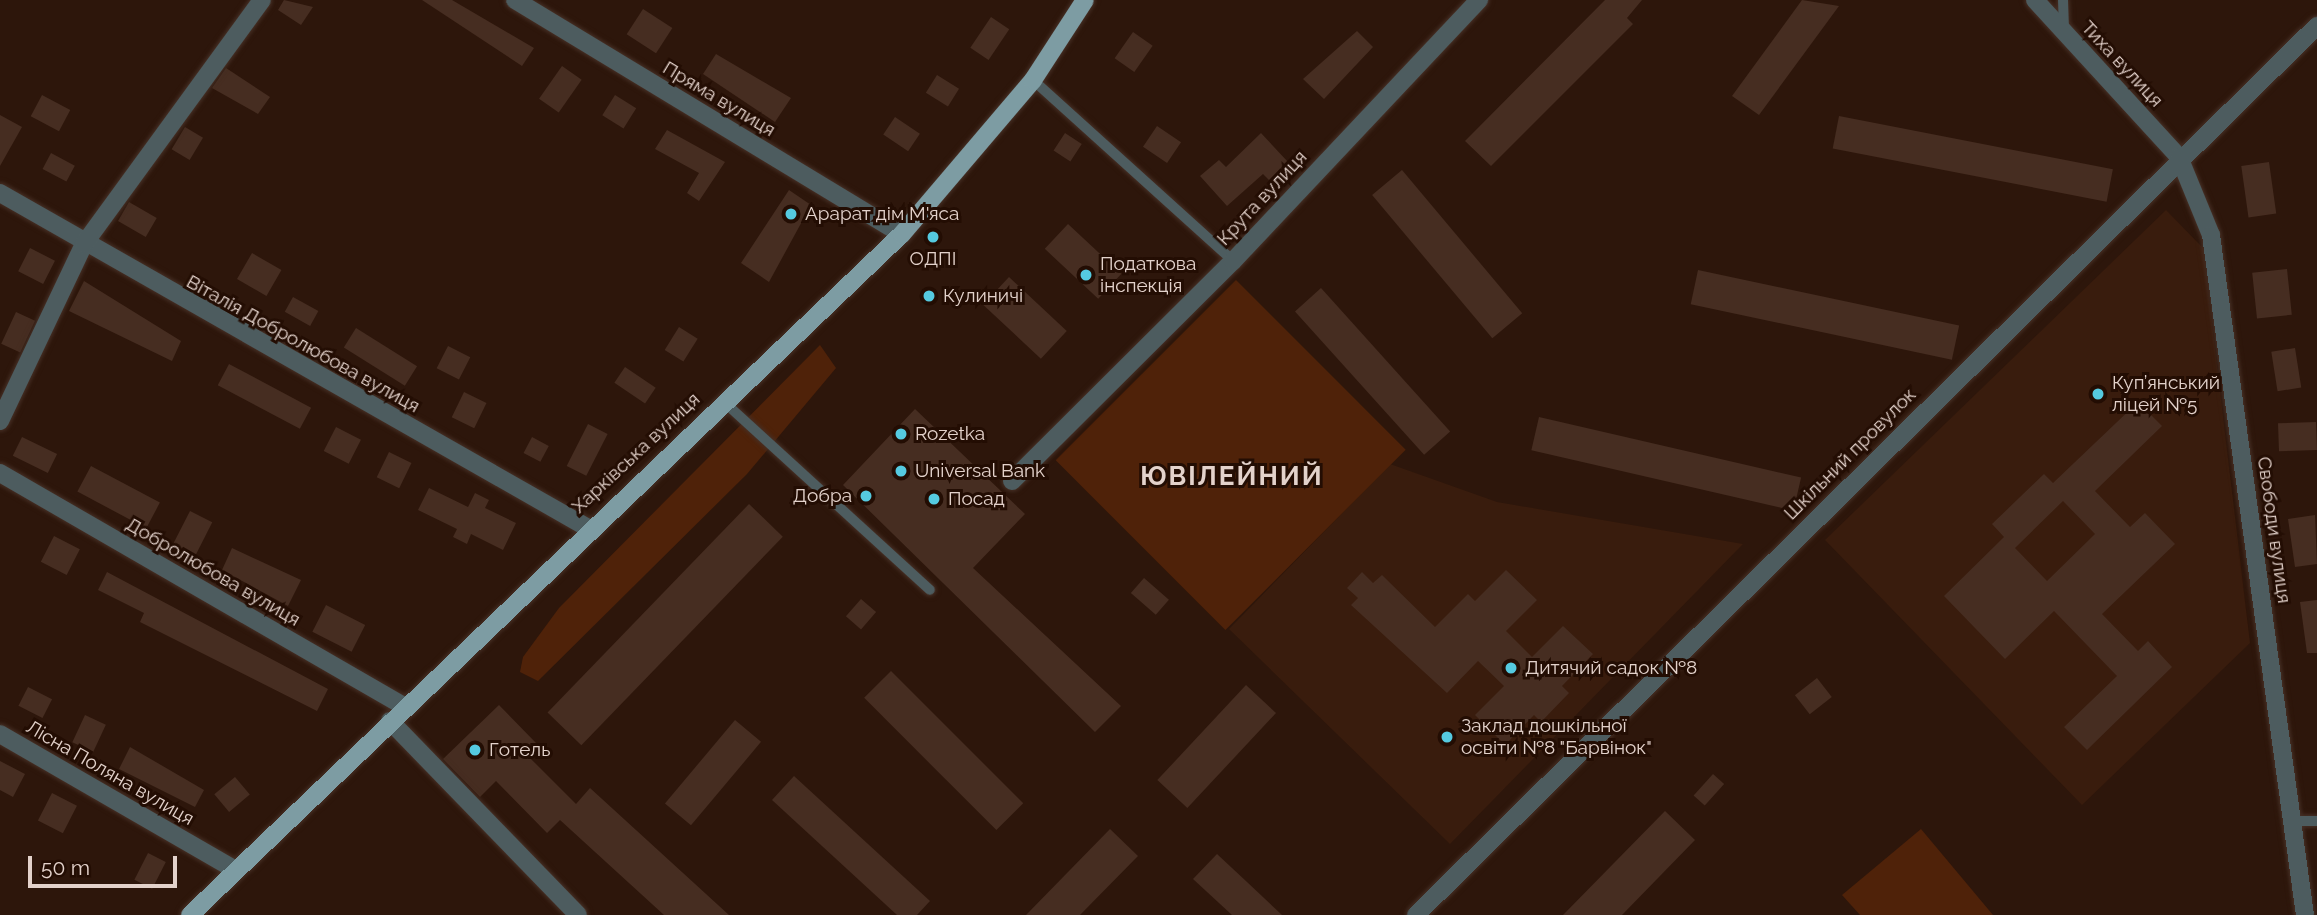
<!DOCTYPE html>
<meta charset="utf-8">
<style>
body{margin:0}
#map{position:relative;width:2317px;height:915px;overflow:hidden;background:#2d160b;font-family:Raleway,sans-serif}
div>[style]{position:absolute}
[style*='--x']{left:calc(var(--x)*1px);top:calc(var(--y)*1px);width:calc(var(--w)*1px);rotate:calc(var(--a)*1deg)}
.built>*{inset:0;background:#391c0d}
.green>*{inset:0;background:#4f2209;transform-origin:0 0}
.building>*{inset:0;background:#462d21;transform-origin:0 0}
.roads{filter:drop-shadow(0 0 2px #463026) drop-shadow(0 0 2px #463026)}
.lane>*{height:10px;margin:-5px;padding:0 5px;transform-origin:5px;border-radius:5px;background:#4d5c5f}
.street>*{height:18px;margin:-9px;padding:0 9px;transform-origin:9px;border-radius:9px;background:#4d5c5f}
.primary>*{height:18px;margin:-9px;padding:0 9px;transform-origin:9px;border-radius:9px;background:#7d9ca3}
.dots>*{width:19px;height:19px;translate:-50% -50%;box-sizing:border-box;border:4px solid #230d03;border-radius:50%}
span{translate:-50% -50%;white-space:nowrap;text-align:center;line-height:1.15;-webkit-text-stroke:6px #230d03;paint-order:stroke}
.street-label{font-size:19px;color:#e3d2cb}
.poi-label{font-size:19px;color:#e3d2cb}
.left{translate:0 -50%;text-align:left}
.right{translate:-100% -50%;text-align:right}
.district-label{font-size:26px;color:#e3d2cb;font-weight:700;letter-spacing:2px}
.scale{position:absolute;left:28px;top:856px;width:149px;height:32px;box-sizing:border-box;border:4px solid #e3d2cb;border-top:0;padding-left:9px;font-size:21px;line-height:24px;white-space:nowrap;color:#e3d2cb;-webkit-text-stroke:5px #230d03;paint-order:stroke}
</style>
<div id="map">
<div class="built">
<i style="clip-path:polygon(2166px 210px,2203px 248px,2250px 643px,2082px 805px,1825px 540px)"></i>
<i style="clip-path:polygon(1390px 464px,1497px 502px,1743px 544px,1450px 844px,1229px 629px)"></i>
</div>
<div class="green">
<i style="left:1236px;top:280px;width:240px;height:255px;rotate:45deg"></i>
<i style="clip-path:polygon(820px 345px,836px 368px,747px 474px,538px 681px,520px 672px,523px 657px,559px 608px)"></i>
<i style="clip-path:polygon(1921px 829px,1993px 915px,1860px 915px,1842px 895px)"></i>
</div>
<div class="building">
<i style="clip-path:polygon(284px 0,313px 7px,301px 25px,278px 10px)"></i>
<i style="clip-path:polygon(422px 0,452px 0,534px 48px,522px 66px)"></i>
<i style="clip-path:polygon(1605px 0,1642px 0,1627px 18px,1633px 24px,1491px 166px,1465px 141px)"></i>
<i style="clip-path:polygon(1802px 0,1839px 6px,1759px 115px,1732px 96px)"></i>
<i style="left:643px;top:9px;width:35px;height:30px;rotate:33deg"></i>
<i style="left:991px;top:17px;width:22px;height:37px;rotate:34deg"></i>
<i style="clip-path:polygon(1357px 31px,1373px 47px,1324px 99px,1303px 79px)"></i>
<i style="left:1133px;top:32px;width:24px;height:32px;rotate:35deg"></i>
<i style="clip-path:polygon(716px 54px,791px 98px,775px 122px,703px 74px)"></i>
<i style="left:562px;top:66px;width:24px;height:40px;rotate:35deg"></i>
<i style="clip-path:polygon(226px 68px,270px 97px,258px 114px,212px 88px)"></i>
<i style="left:937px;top:75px;width:26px;height:21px;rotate:32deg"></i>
<i style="left:42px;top:95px;width:32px;height:24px;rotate:28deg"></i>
<i style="left:615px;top:95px;width:25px;height:24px;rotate:32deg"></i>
<i style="clip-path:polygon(0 115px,22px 127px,0 166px)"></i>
<i style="left:1839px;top:116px;width:279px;height:33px;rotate:11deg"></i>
<i style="left:895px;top:117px;width:30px;height:21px;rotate:34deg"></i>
<i style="left:1157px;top:126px;width:29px;height:25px;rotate:34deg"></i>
<i style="left:185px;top:127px;width:21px;height:26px;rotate:31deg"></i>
<i style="clip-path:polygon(667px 130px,725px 162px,699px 201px,687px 193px,699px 173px,655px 149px)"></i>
<i style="left:1065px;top:133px;width:20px;height:21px;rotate:33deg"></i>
<i style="clip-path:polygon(1261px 133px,1288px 162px,1269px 180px,1263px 174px,1227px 206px,1200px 176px,1219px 160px,1226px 167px)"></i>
<i style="left:51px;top:153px;width:27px;height:18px;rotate:28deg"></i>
<i style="left:2269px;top:162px;width:52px;height:28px;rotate:82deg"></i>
<i style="left:1402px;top:170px;width:187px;height:39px;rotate:50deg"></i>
<i style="clip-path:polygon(789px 190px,811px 205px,769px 282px,741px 263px)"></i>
<i style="left:129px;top:202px;width:32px;height:22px;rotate:30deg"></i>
<i style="left:1068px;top:224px;width:73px;height:34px;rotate:43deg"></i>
<i style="left:30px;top:248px;width:28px;height:26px;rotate:27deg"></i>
<i style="left:252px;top:253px;width:34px;height:30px;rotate:30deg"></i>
<i style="left:2287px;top:269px;width:46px;height:35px;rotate:84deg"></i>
<i style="left:1698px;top:270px;width:267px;height:35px;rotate:12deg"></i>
<i style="left:1009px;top:277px;width:79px;height:38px;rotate:43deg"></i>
<i style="clip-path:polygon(84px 281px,181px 341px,172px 361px,69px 311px)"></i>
<i style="left:1321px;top:288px;width:193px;height:35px;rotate:48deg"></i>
<i style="left:293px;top:297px;width:29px;height:17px;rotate:29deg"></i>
<i style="left:16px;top:312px;width:21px;height:35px;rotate:25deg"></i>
<i style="left:679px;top:327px;width:22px;height:27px;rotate:32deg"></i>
<i style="left:356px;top:328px;width:72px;height:23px;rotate:32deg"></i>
<i style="left:448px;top:346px;width:25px;height:25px;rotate:27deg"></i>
<i style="left:2295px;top:348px;width:40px;height:24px;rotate:81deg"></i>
<i style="left:229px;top:364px;width:93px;height:24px;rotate:28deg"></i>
<i style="left:625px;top:367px;width:37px;height:19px;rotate:34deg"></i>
<i style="left:464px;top:392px;width:25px;height:28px;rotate:26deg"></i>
<i style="clip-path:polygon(evenodd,2138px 402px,2162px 426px,2095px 491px,2130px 527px,2145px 513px,2175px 544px,2102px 614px,2138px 651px,2148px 641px,2172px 667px,2087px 750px,2064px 727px,2117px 676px,2054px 611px,2005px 659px,1944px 596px,2004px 537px,1992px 524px,2044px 474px,2053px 483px,2138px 402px,2063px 501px,2095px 534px,2047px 581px,2015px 548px,2063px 501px)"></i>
<i style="clip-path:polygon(915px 409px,1025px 514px,973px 568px,1121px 706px,1095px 732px,843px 485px)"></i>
<i style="left:1539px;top:417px;width:269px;height:34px;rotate:13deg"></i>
<i style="left:2316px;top:422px;width:28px;height:38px;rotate:88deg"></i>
<i style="left:588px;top:424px;width:22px;height:47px;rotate:27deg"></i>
<i style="left:336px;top:427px;width:28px;height:27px;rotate:27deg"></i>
<i style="left:22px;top:437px;width:39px;height:21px;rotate:26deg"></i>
<i style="left:532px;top:437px;width:19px;height:18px;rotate:28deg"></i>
<i style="left:389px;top:452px;width:25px;height:28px;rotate:26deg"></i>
<i style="left:91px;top:466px;width:78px;height:29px;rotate:28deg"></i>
<i style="clip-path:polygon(429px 488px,468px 507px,475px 493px,489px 500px,485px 508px,516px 523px,503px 550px,471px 534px,467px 544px,453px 537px,457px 529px,418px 510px)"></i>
<i style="left:749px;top:504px;width:47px;height:290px;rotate:44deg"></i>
<i style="left:190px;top:511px;width:25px;height:38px;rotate:27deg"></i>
<i style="clip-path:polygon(2315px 515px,2317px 564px,2295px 567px,2288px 519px)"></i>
<i style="left:54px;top:536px;width:29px;height:29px;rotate:27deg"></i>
<i style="clip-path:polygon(232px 548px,301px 580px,288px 606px,222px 570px)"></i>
<i style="clip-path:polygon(1506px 570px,1537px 600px,1506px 631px,1532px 657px,1563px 626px,1593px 654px,1562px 686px,1569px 693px,1541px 722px,1534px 715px,1505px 745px,1475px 715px,1504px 686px,1478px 661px,1447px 693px,1351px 605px,1358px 598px,1347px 588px,1362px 572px,1373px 583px,1382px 575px,1435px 627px,1468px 594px,1475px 601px)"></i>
<i style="clip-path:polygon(107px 572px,328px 689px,317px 711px,140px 622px,144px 613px,98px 590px)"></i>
<i style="left:1144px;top:578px;width:33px;height:20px;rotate:41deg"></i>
<i style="left:861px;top:599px;width:20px;height:23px;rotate:41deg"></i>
<i style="clip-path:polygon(2317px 600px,2317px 653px,2307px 653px,2300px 602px)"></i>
<i style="left:326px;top:605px;width:44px;height:30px;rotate:27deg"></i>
<i style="left:891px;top:671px;width:187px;height:38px;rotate:45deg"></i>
<i style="left:1817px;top:678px;width:24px;height:28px;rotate:52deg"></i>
<i style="left:1246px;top:685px;width:41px;height:130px;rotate:43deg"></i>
<i style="left:28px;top:687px;width:27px;height:21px;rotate:27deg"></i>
<i style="clip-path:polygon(499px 705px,536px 743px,525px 753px,576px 804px,590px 788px,729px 915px,664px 915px,560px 820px,547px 833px,496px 781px,480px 797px,443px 759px)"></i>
<i style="left:85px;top:715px;width:23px;height:30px;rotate:25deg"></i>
<i style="left:735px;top:720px;width:34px;height:109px;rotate:40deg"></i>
<i style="clip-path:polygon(130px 747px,204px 790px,195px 807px,119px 769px)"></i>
<i style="clip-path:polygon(0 761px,25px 774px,13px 797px,0 790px)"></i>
<i style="left:1713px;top:774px;width:15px;height:29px;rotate:42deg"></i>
<i style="clip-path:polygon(794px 776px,930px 901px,917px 915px,897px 915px,772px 800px)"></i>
<i style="left:235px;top:777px;width:23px;height:27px;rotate:50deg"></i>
<i style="left:52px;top:793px;width:28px;height:31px;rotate:27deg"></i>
<i style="clip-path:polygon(1665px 811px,1695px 840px,1622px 915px,1563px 915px)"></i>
<i style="clip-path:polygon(1110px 829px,1138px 856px,1080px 915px,1026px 915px)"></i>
<i style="left:148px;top:853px;width:20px;height:30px;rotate:27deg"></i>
<i style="clip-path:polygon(1217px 854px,1247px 882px,1282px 915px,1232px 915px,1193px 879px)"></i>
</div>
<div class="roads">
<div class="lane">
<i style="--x:2063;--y:0;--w:31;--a:88"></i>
<i style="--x:1033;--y:80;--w:270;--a:42.1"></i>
<i style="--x:723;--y:401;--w:280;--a:42.4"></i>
<i style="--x:2294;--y:821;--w:23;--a:0"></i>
</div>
<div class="street">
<i style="--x:515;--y:0;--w:452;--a:31.2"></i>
<i style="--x:2035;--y:0;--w:213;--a:47.5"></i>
<i style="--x:2179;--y:157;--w:84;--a:67.7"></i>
<i style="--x:2211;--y:235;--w:686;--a:82.13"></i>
<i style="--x:0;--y:193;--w:677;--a:29.67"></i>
<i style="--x:0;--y:421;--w:196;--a:-64.6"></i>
<i style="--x:84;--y:244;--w:302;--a:-53.9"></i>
<i style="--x:0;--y:473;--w:468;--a:30"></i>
<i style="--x:1012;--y:481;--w:312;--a:-44.9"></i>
<i style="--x:1233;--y:261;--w:359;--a:-46.7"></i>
<i style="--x:390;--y:721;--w:270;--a:45.9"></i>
<i style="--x:0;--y:734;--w:272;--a:30"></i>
<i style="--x:1416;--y:915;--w:1266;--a:-44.62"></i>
</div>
<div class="primary">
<i style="--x:190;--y:915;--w:985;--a:-43.73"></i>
<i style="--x:902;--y:234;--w:202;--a:-49.6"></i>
<i style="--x:1033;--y:80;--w:95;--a:-57"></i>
</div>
</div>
<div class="dots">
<i style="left:791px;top:214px;background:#55cae0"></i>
<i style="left:933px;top:237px;background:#55cae0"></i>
<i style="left:1086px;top:275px;background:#55cae0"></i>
<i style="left:929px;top:296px;background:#55cae0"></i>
<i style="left:2098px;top:394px;background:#55cae0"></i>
<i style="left:901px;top:434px;background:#55cae0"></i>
<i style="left:901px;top:471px;background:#55cae0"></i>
<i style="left:866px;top:496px;background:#55cae0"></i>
<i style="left:934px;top:499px;background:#55cae0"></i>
<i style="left:1511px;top:668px;background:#55cae0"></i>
<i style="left:1447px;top:737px;background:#55cae0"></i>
<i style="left:475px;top:750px;background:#55cae0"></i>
</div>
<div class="street-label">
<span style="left:2122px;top:64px;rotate:47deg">Тиха вулиця</span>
<span style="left:719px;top:99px;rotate:31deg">Пряма вулиця</span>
<span style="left:1262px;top:198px;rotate:-47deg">Крута вулиця</span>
<span style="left:303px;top:344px;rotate:29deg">Віталія Добролюбова вулиця</span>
<span style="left:636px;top:453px;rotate:-43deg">Харківська вулиця</span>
<span style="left:1850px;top:454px;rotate:-45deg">Шкільний провулок</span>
<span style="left:2274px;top:530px;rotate:82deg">Свободи вулиця</span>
<span style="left:213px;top:572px;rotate:30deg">Добролюбова вулиця</span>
<span style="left:110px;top:773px;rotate:30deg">Лісна Поляна вулиця</span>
</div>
<div class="poi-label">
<span class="left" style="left:805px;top:214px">Арарат дім М'яса</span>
<span style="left:933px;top:259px">ОДПІ</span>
<span class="left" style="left:1100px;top:275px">Податкова<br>інспекція</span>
<span class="left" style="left:943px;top:296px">Кулиничі</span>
<span class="left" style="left:2112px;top:394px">Куп’янський<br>ліцей №5</span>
<span class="left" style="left:915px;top:434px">Rozetka</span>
<span class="left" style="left:915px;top:471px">Universal Bank</span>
<span class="right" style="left:852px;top:496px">Добра</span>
<span class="left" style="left:948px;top:499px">Посад</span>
<span class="left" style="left:1525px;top:668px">Дитячий садок №8</span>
<span class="left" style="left:1461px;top:737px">Заклад дошкільної<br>освіти №8 "Барвінок"</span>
<span class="left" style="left:489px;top:750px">Готель</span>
</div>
<div class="district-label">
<span style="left:1232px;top:477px">ЮВІЛЕЙНИЙ</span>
</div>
<div class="scale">50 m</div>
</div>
